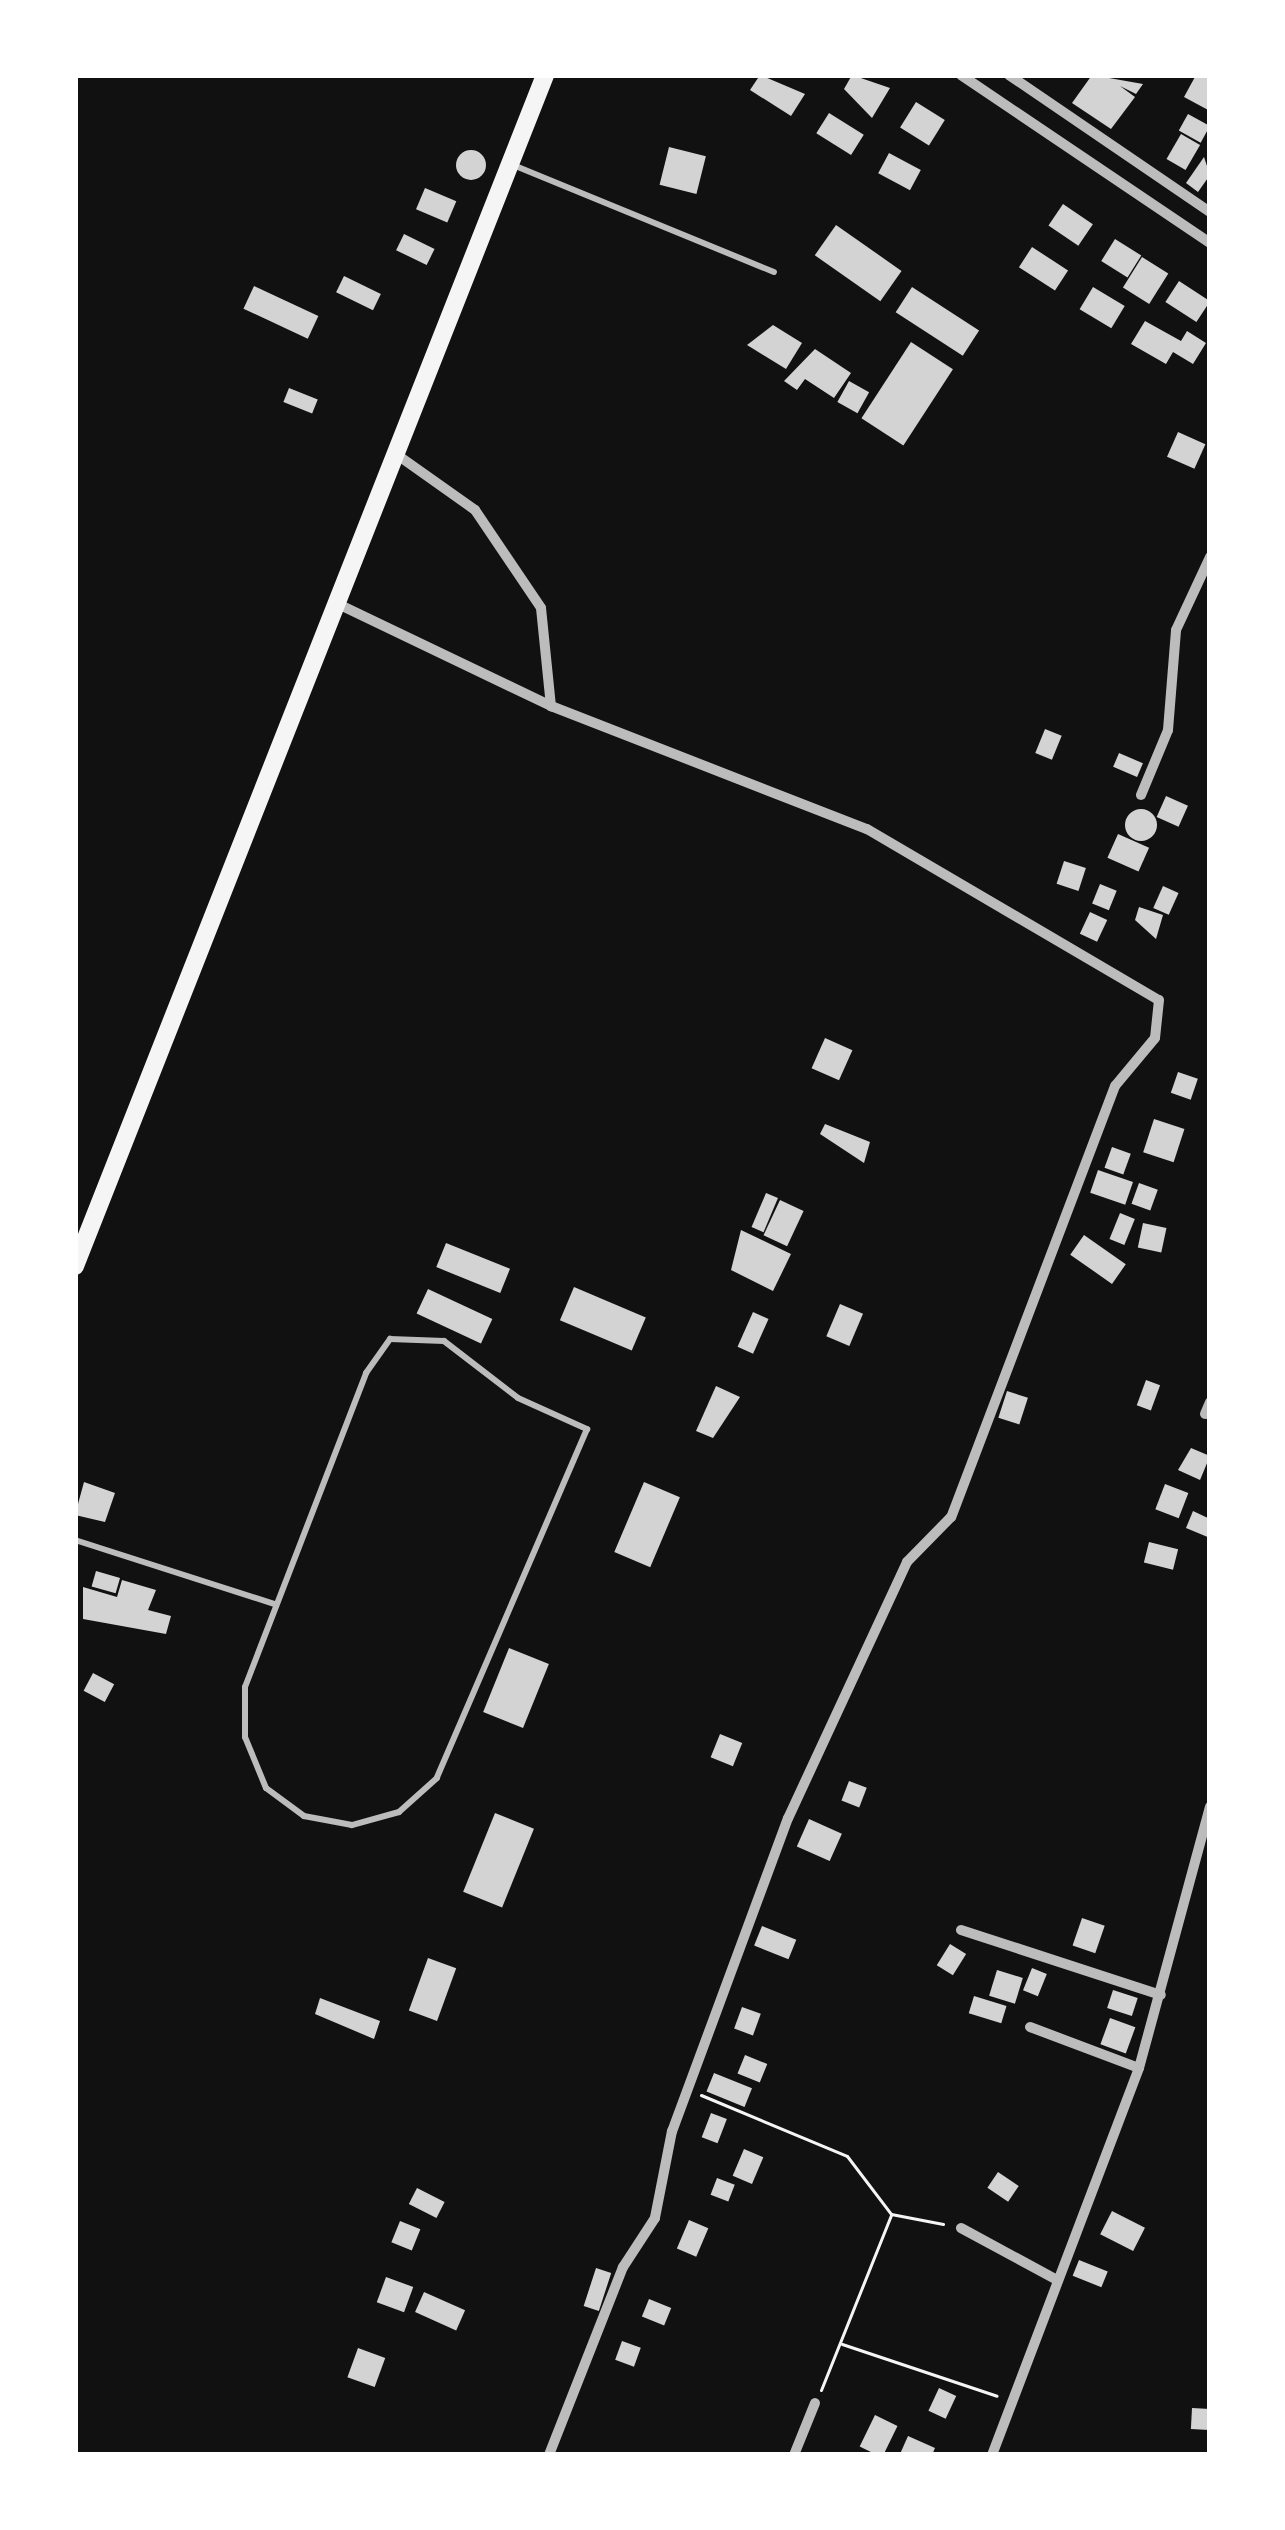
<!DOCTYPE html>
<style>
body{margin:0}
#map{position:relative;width:1285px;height:2530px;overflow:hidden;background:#111;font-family:Karla,sans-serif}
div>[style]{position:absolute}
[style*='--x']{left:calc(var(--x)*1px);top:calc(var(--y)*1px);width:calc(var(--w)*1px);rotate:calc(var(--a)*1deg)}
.building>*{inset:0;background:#d3d3d3;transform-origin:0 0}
.round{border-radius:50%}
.path>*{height:3px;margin:-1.5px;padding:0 1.5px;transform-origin:1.5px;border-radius:1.5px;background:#f5f5f5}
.service>*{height:6px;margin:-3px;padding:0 3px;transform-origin:3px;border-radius:3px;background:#bcbcbc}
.minor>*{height:10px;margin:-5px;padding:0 5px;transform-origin:5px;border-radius:5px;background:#bcbcbc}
.primary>*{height:18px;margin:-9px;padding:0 9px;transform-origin:9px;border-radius:9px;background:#f5f5f5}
span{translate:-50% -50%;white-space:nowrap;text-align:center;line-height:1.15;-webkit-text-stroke:9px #fff;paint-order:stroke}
.frame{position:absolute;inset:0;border:78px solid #fff;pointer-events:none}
</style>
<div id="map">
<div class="building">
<i style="clip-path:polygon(760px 75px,805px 94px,791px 116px,750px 90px)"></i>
<i style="clip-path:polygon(852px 75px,890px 88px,872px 118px,844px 89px)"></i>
<i style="clip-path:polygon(1092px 75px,1143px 84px,1136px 94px,1120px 86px,1135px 97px,1111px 129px,1072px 103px)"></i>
<i style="clip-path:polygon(1196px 75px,1210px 77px,1210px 111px,1184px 97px)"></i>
<i style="left:916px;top:102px;width:34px;height:30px;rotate:32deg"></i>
<i style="left:829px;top:113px;width:41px;height:24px;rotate:32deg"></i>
<i style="left:1188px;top:114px;width:25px;height:19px;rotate:29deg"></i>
<i style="left:1181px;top:134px;width:22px;height:29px;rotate:30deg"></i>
<i style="left:669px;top:147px;width:38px;height:39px;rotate:14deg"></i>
<i class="round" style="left:456px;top:150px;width:30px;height:30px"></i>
<i style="left:889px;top:153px;width:36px;height:23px;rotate:28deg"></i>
<i style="clip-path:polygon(1204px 157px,1210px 175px,1198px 192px,1186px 183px)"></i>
<i style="left:425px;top:188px;width:34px;height:23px;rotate:23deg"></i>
<i style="left:1063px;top:204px;width:36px;height:26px;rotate:34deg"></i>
<i style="left:836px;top:225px;width:80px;height:37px;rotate:35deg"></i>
<i style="left:404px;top:234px;width:34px;height:18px;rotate:26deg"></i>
<i style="left:1115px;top:239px;width:31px;height:26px;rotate:32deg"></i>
<i style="left:1032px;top:247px;width:43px;height:24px;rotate:33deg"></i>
<i style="left:1142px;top:257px;width:31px;height:36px;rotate:32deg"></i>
<i style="left:344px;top:276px;width:41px;height:18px;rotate:26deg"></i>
<i style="left:1179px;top:281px;width:37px;height:25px;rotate:33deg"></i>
<i style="left:254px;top:286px;width:71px;height:25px;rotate:25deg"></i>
<i style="left:912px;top:287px;width:80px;height:30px;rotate:33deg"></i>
<i style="left:1093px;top:287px;width:37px;height:26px;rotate:31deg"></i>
<i style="clip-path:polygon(1145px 321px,1181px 341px,1187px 331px,1206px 343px,1193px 364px,1173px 352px,1166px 364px,1131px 344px)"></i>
<i style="clip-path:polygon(773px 325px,802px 343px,786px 369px,747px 345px)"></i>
<i style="left:911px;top:342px;width:50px;height:91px;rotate:33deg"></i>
<i style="clip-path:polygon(815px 349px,851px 373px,834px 398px,805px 379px,797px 390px,784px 381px)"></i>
<i style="left:849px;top:381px;width:23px;height:24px;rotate:29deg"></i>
<i style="left:289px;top:388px;width:31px;height:15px;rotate:22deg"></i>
<i style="left:1178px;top:432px;width:30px;height:27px;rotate:24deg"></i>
<i style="left:1045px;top:729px;width:18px;height:26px;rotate:22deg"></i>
<i style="left:1119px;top:753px;width:26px;height:15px;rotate:23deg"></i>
<i style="left:1166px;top:796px;width:24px;height:23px;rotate:24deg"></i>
<i class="round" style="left:1125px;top:809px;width:32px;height:32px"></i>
<i style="left:1118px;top:834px;width:34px;height:26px;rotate:24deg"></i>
<i style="left:1064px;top:861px;width:23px;height:24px;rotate:18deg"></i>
<i style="left:1100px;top:884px;width:18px;height:21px;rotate:22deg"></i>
<i style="left:1163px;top:886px;width:17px;height:24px;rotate:24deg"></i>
<i style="clip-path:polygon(1139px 907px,1163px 915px,1156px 939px,1135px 920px)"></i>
<i style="left:1090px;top:912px;width:19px;height:24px;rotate:25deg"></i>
<i style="left:825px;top:1038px;width:30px;height:33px;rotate:24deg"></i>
<i style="left:1178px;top:1072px;width:21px;height:22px;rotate:19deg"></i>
<i style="left:1154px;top:1119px;width:32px;height:35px;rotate:18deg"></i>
<i style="clip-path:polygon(825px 1124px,870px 1142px,864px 1163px,820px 1134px)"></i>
<i style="left:1112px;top:1147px;width:20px;height:22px;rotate:20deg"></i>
<i style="left:1098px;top:1170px;width:37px;height:24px;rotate:19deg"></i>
<i style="left:1139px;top:1183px;width:20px;height:22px;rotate:20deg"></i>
<i style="left:766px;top:1193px;width:13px;height:37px;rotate:23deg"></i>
<i style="left:780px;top:1200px;width:26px;height:39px;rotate:25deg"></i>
<i style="left:1120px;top:1213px;width:16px;height:28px;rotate:22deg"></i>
<i style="left:1143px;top:1223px;width:24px;height:25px;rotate:12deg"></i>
<i style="clip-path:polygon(741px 1230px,791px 1254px,773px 1291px,731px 1270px)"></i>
<i style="left:1084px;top:1235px;width:51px;height:24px;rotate:35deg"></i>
<i style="left:446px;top:1243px;width:69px;height:26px;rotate:22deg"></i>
<i style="left:574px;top:1287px;width:78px;height:36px;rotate:23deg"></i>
<i style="left:428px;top:1289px;width:71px;height:27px;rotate:25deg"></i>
<i style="left:840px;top:1304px;width:25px;height:35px;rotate:23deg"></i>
<i style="left:753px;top:1312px;width:17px;height:38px;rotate:24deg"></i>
<i style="left:1146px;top:1380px;width:15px;height:27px;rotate:20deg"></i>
<i style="clip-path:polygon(716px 1386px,740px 1397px,713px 1438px,696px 1431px)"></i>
<i style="left:1007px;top:1391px;width:22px;height:28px;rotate:18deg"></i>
<i style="clip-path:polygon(1191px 1448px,1210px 1456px,1200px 1480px,1178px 1470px)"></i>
<i style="clip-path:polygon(84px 1482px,115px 1493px,105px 1522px,75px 1515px)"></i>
<i style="left:644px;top:1482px;width:39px;height:76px;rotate:23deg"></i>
<i style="left:1165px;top:1484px;width:25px;height:27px;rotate:21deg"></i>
<i style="clip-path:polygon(1193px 1511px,1210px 1519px,1210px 1538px,1186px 1528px)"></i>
<i style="left:1149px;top:1542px;width:30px;height:21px;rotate:14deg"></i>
<i style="left:96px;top:1571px;width:25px;height:16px;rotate:16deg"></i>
<i style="clip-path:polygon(122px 1580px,156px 1590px,148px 1610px,171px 1616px,166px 1634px,83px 1619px,83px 1587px,117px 1597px)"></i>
<i style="left:509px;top:1648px;width:43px;height:69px;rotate:22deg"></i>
<i style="left:93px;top:1673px;width:24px;height:20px;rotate:28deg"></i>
<i style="left:720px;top:1734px;width:24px;height:25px;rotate:22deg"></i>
<i style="left:849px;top:1781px;width:19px;height:21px;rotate:21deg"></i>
<i style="left:495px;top:1813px;width:42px;height:85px;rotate:22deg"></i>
<i style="left:809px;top:1819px;width:36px;height:30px;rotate:24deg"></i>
<i style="left:1082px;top:1918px;width:24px;height:29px;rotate:19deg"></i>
<i style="left:762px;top:1926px;width:37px;height:21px;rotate:22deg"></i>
<i style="left:950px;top:1944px;width:19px;height:25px;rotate:32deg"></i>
<i style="left:428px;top:1958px;width:30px;height:56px;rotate:20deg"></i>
<i style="left:1032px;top:1968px;width:16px;height:24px;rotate:22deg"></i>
<i style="left:997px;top:1970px;width:27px;height:27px;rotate:17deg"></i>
<i style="left:1113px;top:1990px;width:26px;height:19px;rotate:18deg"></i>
<i style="left:974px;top:1996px;width:34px;height:18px;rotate:17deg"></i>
<i style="clip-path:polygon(320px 1998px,380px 2021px,374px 2039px,315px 2014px)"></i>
<i style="left:742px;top:2007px;width:20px;height:23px;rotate:20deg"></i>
<i style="left:1110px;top:2018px;width:27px;height:28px;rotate:20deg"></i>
<i style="left:745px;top:2055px;width:24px;height:20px;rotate:22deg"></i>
<i style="left:714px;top:2073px;width:41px;height:20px;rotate:22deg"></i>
<i style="left:711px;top:2113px;width:17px;height:26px;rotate:21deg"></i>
<i style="left:744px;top:2149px;width:21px;height:29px;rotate:23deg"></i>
<i style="left:998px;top:2172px;width:25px;height:19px;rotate:34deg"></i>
<i style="left:717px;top:2178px;width:19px;height:18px;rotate:21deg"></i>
<i style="left:417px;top:2188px;width:31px;height:18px;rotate:27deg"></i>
<i style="left:1112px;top:2211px;width:37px;height:26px;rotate:27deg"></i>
<i style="left:689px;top:2220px;width:21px;height:31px;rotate:23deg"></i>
<i style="left:400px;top:2221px;width:22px;height:23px;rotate:22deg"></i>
<i style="left:1079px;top:2260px;width:31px;height:17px;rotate:22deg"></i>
<i style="left:596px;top:2268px;width:16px;height:40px;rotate:18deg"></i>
<i style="left:386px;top:2277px;width:29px;height:27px;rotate:20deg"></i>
<i style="left:424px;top:2292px;width:45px;height:22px;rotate:24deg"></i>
<i style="left:649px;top:2299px;width:24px;height:19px;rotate:22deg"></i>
<i style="left:622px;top:2341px;width:20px;height:20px;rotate:20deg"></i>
<i style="left:358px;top:2348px;width:29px;height:31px;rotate:20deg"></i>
<i style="left:939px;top:2388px;width:19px;height:25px;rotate:25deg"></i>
<i style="left:1192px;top:2408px;width:18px;height:21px;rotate:3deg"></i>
<i style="left:875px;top:2415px;width:25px;height:35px;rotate:26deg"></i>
<i style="clip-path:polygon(908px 2436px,935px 2448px,932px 2455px,900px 2454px)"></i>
</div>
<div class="path">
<i style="--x:701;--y:2095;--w:158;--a:22.7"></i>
<i style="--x:847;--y:2156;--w:73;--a:52.8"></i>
<i style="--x:891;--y:2214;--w:53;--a:10.9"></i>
<i style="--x:842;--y:2344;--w:163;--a:18.5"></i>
<i style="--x:821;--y:2390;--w:188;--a:-68.2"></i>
</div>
<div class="service">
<i style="--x:513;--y:165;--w:282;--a:22.3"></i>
<i style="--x:390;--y:1339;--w:54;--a:2.1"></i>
<i style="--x:444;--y:1341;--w:93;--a:37.6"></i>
<i style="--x:518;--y:1398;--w:76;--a:24.2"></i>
<i style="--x:587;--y:1429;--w:380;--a:113.3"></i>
<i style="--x:437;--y:1778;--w:51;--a:138.2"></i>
<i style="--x:399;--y:1812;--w:49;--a:164.5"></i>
<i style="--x:352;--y:1825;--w:49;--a:-169.4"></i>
<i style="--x:304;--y:1816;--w:47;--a:-143.6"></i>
<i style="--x:266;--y:1788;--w:55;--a:-112.4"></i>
<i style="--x:245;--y:1737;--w:50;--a:-90"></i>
<i style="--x:245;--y:1687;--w:337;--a:-68.9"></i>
<i style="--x:366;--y:1373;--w:42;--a:-54.8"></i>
<i style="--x:75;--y:1540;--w:209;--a:17.8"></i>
</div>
<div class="minor">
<i style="--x:961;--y:75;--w:300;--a:34"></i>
<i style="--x:1009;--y:75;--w:243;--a:34.3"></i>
<i style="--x:396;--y:454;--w:97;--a:35.3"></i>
<i style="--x:475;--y:510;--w:118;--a:56"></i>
<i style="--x:541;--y:608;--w:99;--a:84.2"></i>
<i style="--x:551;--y:706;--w:339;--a:21.3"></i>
<i style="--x:867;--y:829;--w:338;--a:30.4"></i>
<i style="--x:1159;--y:1000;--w:38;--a:96"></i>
<i style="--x:1155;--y:1038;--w:62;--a:129.8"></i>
<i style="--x:1115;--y:1086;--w:461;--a:110.8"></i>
<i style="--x:951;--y:1517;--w:63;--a:134.4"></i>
<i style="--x:907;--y:1562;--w:282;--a:114.9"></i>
<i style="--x:788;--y:1818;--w:334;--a:110.3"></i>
<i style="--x:672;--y:2131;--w:89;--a:101.1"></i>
<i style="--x:655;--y:2218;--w:59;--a:123.1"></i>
<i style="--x:623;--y:2267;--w:202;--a:111.5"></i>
<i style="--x:336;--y:603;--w:238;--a:25.6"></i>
<i style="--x:1141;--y:795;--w:70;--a:-67.4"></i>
<i style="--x:1168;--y:730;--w:100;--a:-85.4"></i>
<i style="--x:1176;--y:630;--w:81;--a:-65"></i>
<i style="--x:1205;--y:1414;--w:13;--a:-67"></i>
<i style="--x:961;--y:1930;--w:210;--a:18"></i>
<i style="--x:1030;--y:2027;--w:116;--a:20.6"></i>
<i style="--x:961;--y:2228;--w:109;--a:28.4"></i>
<i style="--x:794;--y:2455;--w:56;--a:-68"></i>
<i style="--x:992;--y:2455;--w:414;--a:-69.2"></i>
<i style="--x:1139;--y:2068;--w:271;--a:-74.8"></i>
</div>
<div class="primary">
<i style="--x:75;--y:1266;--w:1280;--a:-68.46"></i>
</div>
<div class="frame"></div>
</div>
